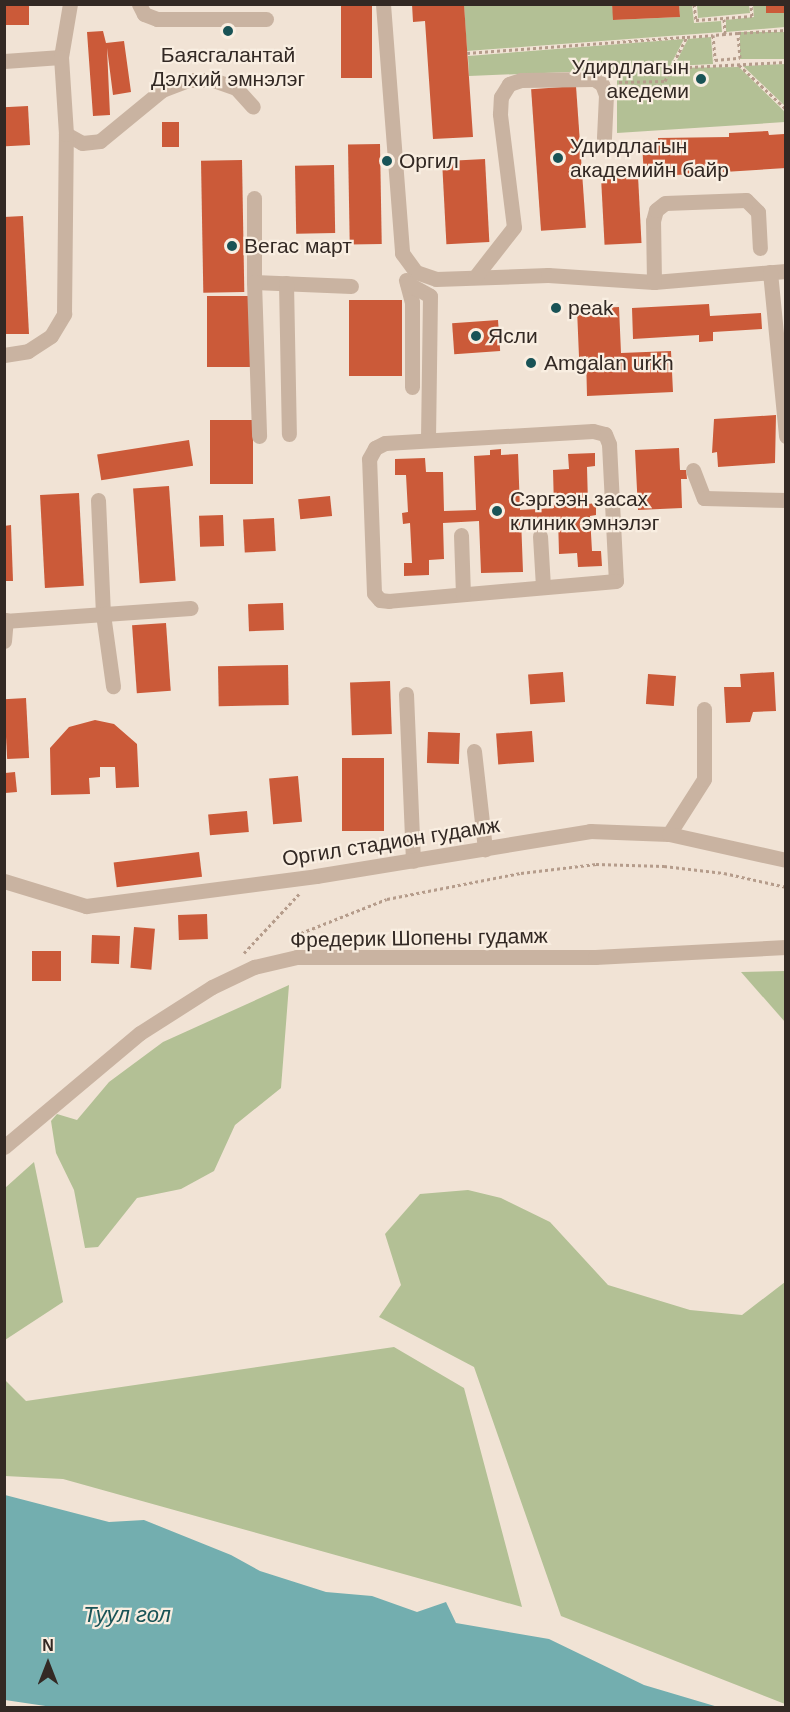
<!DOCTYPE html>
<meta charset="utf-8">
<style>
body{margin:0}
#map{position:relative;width:790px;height:1712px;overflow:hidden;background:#f1e3d5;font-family:Helvetica,sans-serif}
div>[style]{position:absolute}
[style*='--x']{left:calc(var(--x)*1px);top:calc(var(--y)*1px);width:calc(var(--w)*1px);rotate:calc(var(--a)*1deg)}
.green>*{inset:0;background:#b3c095;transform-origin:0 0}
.water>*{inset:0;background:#73aeaf}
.building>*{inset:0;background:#cb5a39;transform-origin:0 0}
.path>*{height:3px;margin-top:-1.5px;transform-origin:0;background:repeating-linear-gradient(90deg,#b59c8b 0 3px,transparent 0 6px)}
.minor>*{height:15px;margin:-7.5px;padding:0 7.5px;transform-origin:7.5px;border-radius:7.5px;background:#c9b3a1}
.dots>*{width:16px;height:16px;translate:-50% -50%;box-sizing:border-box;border:3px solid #f9eee1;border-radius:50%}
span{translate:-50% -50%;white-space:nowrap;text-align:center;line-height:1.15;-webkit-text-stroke:4.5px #f9eee1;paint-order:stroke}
.poi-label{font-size:21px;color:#332924}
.right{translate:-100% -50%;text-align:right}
.left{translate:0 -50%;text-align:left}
.street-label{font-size:21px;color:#332924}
.water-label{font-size:22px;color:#195356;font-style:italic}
.frame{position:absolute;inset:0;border:6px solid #332924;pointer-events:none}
.north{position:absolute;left:18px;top:1634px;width:60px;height:60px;-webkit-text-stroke:4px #f9eee1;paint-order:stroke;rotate:0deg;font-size:16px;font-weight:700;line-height:24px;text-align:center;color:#332924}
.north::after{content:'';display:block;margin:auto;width:21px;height:27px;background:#332924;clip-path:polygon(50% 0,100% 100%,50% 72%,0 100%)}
</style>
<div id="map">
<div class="green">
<i style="clip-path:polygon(464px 5px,612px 5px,614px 20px,680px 17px,679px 5px,692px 5px,694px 23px,721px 21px,722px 32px,467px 51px)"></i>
<i style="clip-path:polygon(697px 5px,749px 5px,750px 13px,698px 18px)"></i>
<i style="clip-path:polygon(753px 5px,766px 5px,766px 13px,785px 12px,785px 27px,726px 32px,726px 20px,754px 17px)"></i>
<i style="left:785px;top:32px;width:27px;height:45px;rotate:90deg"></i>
<i style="clip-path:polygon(711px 37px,713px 64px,674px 66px,688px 39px)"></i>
<i style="clip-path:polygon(684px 39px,669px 68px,739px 67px,785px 112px,785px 122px,617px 133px,617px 70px,469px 76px,468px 56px)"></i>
<i style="clip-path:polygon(785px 64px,786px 64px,785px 106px,743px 66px)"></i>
<i style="clip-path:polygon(785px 971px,786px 971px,785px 1022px,741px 972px)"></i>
<i style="clip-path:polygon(289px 985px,281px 1088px,235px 1125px,214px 1171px,181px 1189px,137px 1198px,98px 1247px,85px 1248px,74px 1190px,56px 1153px,51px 1121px,57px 1114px,77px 1120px,109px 1082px,163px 1042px)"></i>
<i style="clip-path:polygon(34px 1162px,63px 1302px,5px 1340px,5px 1188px)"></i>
<i style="clip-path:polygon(468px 1190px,501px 1198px,550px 1222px,608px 1285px,690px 1310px,742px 1315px,785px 1282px,785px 1704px,561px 1616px,474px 1367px,379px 1317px,401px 1285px,385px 1234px,420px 1194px)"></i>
<i style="clip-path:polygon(394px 1347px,464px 1388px,522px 1607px,63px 1479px,5px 1476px,5px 1380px,26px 1401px)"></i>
</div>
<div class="water">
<i style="clip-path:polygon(5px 1495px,109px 1522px,144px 1520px,231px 1555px,260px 1571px,326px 1592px,372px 1596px,417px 1612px,446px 1602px,456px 1623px,549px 1639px,644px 1685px,718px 1707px,59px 1708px,5px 1700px)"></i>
</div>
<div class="building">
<i style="left:4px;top:4px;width:25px;height:21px"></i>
<i style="left:341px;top:4px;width:31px;height:74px"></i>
<i style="clip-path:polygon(412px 4px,464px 4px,473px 137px,433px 139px,425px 21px,413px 22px)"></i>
<i style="clip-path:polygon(612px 4px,679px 4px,680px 17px,613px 20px)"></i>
<i style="left:766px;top:4px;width:20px;height:9px"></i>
<i style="clip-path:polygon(103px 31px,106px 43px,124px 41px,131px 92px,113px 95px,107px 48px,110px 115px,93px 116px,87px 32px)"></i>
<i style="left:576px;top:86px;width:142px;height:45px;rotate:86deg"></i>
<i style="left:28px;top:106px;width:39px;height:24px;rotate:87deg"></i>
<i style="left:162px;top:122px;width:17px;height:25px"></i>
<i style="clip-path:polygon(768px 131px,769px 135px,784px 134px,786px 168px,644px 177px,642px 143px,658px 142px,658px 138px,729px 137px,729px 133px)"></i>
<i style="left:380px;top:144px;width:100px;height:32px;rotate:89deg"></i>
<i style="left:485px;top:159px;width:83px;height:43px;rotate:87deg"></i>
<i style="left:242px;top:160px;width:132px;height:41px;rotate:89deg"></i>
<i style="left:334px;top:165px;width:68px;height:39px;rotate:89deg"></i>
<i style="left:638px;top:176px;width:67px;height:37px;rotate:87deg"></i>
<i style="clip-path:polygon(23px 216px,29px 334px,4px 334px,4px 217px)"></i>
<i style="left:207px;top:296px;width:47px;height:71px"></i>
<i style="left:349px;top:300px;width:53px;height:76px"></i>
<i style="clip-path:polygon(709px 304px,710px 316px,761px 313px,762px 329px,713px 332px,713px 341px,699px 342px,699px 335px,633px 339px,632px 308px)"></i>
<i style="clip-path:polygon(619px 307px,621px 353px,671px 351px,673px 392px,587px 396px,586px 356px,579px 357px,577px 309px)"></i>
<i style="left:498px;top:320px;width:31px;height:46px;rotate:86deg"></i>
<i style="clip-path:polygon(776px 415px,775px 463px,718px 467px,717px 452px,712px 453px,714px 419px)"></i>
<i style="left:210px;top:420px;width:43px;height:64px"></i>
<i style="left:189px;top:440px;width:26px;height:93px;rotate:81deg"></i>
<i style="clip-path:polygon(679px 448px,680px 470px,686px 470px,687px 479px,681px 479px,682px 508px,638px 510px,635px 450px)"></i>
<i style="clip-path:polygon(501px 449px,501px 455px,518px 454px,520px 510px,554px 508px,553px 470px,569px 469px,568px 454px,595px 453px,595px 466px,587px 467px,588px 504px,596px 503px,596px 515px,590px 516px,592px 551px,601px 551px,602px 566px,578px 567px,577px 553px,559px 554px,558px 517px,521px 518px,523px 572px,481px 573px,479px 521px,443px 523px,444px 559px,429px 560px,429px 575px,404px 576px,404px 563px,412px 563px,410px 523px,403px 524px,402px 513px,408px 512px,406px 475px,395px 475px,395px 459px,425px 458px,426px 472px,443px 472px,444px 511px,476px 510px,474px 456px,490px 455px,490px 450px)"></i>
<i style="left:169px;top:486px;width:95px;height:36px;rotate:86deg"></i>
<i style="left:79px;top:493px;width:93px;height:39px;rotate:87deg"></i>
<i style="left:330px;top:496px;width:20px;height:32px;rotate:84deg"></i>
<i style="left:223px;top:515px;width:31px;height:24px;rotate:88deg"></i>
<i style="left:274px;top:518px;width:33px;height:31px;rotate:87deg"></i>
<i style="clip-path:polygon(11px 525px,13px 581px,4px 581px,4px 526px)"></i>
<i style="left:283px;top:603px;width:27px;height:35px;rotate:88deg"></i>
<i style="left:166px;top:623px;width:68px;height:34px;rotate:86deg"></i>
<i style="left:288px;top:665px;width:40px;height:70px;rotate:89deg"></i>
<i style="left:563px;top:672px;width:30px;height:35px;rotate:86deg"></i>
<i style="clip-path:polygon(774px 672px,776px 711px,753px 712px,750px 722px,726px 723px,724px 687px,741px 687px,740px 674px)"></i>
<i style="left:648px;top:674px;width:28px;height:30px;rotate:4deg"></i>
<i style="left:390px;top:681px;width:53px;height:40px;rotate:88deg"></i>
<i style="left:26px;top:698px;width:60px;height:22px;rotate:87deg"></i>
<i style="clip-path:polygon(95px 720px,114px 724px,137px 744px,139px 787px,116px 788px,115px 767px,100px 767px,100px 777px,89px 778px,90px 794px,51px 795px,50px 748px,69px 727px)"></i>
<i style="left:532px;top:731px;width:31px;height:36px;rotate:86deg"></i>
<i style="left:428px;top:732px;width:32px;height:31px;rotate:2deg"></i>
<i style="left:342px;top:758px;width:42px;height:73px"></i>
<i style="clip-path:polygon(15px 772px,17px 792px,5px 793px,5px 773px)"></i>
<i style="left:298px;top:776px;width:46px;height:29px;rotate:85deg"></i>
<i style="left:247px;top:811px;width:21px;height:39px;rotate:85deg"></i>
<i style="left:199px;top:852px;width:25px;height:86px;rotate:83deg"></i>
<i style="left:207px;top:914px;width:25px;height:29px;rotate:88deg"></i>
<i style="left:134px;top:927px;width:21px;height:41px;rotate:5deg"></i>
<i style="left:92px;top:935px;width:28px;height:28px;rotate:2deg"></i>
<i style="left:32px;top:951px;width:29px;height:30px"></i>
</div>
<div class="path">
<i style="--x:694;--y:4;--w:16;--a:83"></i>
<i style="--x:696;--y:20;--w:56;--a:-4.1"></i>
<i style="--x:752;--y:16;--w:12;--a:-95"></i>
<i style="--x:724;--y:19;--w:15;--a:86"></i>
<i style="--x:725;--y:34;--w:12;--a:175"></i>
<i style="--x:713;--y:35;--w:25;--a:85"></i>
<i style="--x:715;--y:60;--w:25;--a:-5"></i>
<i style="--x:740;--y:58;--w:25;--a:-95"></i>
<i style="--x:738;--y:33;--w:13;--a:176"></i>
<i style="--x:738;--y:33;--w:48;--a:-3.6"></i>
<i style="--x:467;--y:53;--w:221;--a:-4.2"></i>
<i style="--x:739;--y:65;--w:64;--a:43.1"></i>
<i style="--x:671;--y:68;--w:35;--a:-63"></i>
<i style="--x:687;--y:37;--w:26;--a:-4"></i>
<i style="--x:619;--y:82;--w:46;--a:-1.2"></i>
<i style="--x:665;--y:81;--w:14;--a:-65"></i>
<i style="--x:671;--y:68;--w:115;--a:-3"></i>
<i style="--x:301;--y:933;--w:92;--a:-21.6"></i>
<i style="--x:387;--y:899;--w:136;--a:-11"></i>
<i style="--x:521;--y:873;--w:76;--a:-6.8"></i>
<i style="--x:596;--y:864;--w:68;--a:1.7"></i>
<i style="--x:664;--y:866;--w:60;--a:6.7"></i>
<i style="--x:724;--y:873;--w:64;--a:12.7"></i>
<i style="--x:244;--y:953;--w:81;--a:-47"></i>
</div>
<div class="minor">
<i style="--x:139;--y:4;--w:11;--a:63"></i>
<i style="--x:144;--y:14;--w:14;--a:21"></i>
<i style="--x:157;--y:19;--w:109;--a:0"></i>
<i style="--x:383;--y:4;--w:250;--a:85.6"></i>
<i style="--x:402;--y:253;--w:24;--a:54"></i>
<i style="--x:416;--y:272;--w:21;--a:19"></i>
<i style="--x:436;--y:279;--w:112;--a:-2"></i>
<i style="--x:548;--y:275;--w:106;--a:3.8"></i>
<i style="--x:654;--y:282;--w:132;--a:-4.8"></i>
<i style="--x:4;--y:61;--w:57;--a:-4"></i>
<i style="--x:61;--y:57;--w:54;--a:-80.4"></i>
<i style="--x:66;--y:134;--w:18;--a:29"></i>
<i style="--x:82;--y:143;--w:18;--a:-6"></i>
<i style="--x:100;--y:141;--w:80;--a:-39.4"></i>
<i style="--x:162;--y:90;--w:28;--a:-21"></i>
<i style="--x:188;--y:80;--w:25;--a:0"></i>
<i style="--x:213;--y:80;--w:24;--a:19"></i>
<i style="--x:236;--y:88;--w:25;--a:48"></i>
<i style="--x:254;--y:198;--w:84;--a:90"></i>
<i style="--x:254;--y:282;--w:97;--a:2.4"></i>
<i style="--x:770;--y:272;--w:165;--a:84.4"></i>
<i style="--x:475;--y:277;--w:63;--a:-52"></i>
<i style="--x:514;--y:227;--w:114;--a:-97.1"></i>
<i style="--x:500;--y:114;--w:17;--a:-87"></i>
<i style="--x:501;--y:97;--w:15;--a:-58"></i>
<i style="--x:509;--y:84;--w:13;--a:-18"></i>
<i style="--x:521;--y:80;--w:73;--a:-0.8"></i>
<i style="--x:594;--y:79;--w:9;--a:32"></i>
<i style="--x:602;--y:84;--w:12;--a:70"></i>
<i style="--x:606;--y:95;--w:43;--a:92.7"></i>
<i style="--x:406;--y:280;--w:23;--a:75"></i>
<i style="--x:412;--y:302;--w:85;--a:90"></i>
<i style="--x:254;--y:282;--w:154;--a:88.1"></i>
<i style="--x:654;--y:282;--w:61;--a:-90.9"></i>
<i style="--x:653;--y:221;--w:11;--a:-75"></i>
<i style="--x:656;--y:210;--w:11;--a:-38"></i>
<i style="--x:665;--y:203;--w:81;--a:-2.1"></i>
<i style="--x:746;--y:200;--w:17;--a:45"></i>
<i style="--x:758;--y:212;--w:36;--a:87"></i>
<i style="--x:286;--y:283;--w:151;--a:88.9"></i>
<i style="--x:407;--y:283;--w:26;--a:29"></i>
<i style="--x:430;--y:296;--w:144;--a:90.8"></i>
<i style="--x:4;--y:355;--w:24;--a:-9"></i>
<i style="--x:28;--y:351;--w:27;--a:-33"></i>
<i style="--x:51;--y:336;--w:26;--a:-59"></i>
<i style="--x:64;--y:314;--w:180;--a:-89.4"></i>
<i style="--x:66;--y:134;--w:77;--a:-93.7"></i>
<i style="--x:593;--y:431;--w:12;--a:14"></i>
<i style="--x:605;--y:434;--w:11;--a:68"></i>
<i style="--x:609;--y:444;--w:137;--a:87.1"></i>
<i style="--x:616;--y:581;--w:228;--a:175"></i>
<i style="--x:389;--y:601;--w:9;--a:-174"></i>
<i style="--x:380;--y:600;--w:9;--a:-131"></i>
<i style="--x:374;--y:593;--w:134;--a:-92.1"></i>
<i style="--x:369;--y:459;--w:13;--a:-61"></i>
<i style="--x:375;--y:448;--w:11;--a:-27"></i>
<i style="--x:385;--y:443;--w:208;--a:-3.3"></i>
<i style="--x:693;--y:470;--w:30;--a:69"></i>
<i style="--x:704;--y:498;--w:82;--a:1.4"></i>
<i style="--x:98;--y:500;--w:114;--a:87.5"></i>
<i style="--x:103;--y:614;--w:73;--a:82.1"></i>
<i style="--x:461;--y:535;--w:59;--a:88.1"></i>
<i style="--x:540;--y:536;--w:51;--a:86.6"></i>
<i style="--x:4;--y:621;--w:187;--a:-4"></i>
<i style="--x:4;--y:641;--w:21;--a:-85"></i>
<i style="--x:406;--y:694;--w:167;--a:87.6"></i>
<i style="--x:474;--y:751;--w:99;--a:83.6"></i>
<i style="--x:669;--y:834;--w:65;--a:-57.5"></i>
<i style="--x:704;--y:779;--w:70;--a:-90"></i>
<i style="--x:4;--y:881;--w:86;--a:17"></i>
<i style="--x:86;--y:906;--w:232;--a:-7.4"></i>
<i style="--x:316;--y:876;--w:278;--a:-9.3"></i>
<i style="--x:590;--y:831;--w:79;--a:2.2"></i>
<i style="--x:669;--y:834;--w:120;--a:12.5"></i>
<i style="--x:4;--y:1147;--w:177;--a:-40"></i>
<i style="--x:140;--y:1033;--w:85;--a:-32.6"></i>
<i style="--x:212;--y:987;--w:47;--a:-25.5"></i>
<i style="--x:254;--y:967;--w:44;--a:-13.1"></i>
<i style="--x:297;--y:957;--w:298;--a:0"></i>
<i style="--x:595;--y:957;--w:191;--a:-3"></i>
</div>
<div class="dots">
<i style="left:228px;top:31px;background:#195356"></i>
<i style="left:701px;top:79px;background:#195356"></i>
<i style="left:558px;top:158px;background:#195356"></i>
<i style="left:387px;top:161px;background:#195356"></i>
<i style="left:232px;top:246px;background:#195356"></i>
<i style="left:556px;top:308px;background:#195356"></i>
<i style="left:476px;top:336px;background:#195356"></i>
<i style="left:531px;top:363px;background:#195356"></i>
<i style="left:497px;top:511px;background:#195356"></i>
</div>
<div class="poi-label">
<span style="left:228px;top:67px">Баясгалантай<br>Дэлхий эмнэлэг</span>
<span class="right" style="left:689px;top:79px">Удирдлагын<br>акедеми</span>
<span class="left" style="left:570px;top:158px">Удирдлагын<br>академийн байр</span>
<span class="left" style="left:399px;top:161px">Оргил</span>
<span class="left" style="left:244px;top:246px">Вегас март</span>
<span class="left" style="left:568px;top:308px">peak</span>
<span class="left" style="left:488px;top:336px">Ясли</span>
<span class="left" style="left:544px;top:363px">Amgalan urkh</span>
<span class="left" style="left:510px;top:511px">Сэргээн засах<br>клиник эмнэлэг</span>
</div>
<div class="street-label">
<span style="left:391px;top:842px;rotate:-9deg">Оргил стадион гудамж</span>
<span style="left:419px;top:938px;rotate:-1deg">Фредерик Шопены гудамж</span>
</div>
<div class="water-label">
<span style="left:127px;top:1615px">Туул гол</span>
</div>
<div class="frame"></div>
<div class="north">N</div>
</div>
